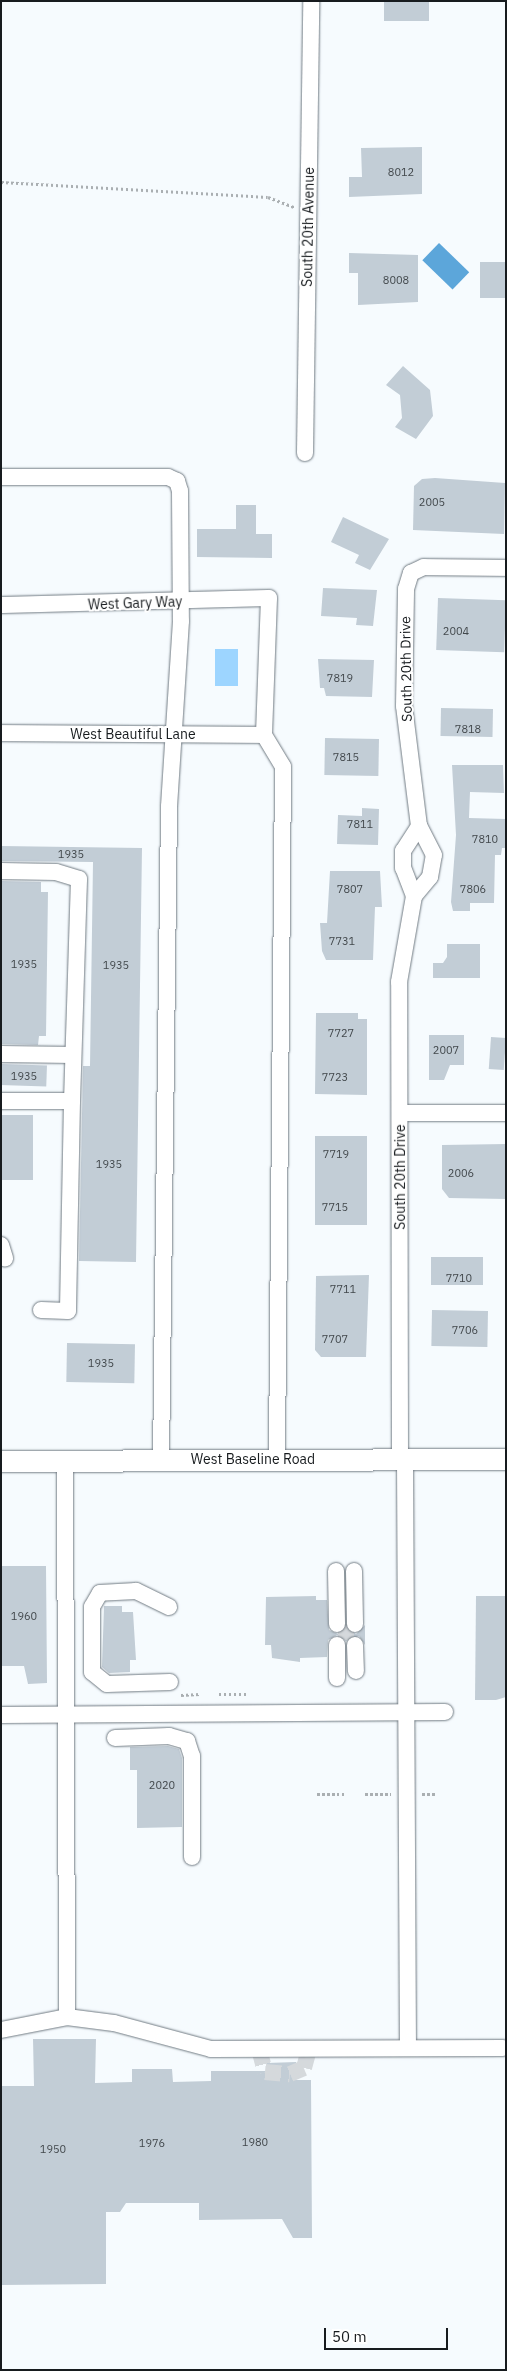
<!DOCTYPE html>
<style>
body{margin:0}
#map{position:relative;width:507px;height:2371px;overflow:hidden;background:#f6fbfe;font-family:"IBM Plex Sans",sans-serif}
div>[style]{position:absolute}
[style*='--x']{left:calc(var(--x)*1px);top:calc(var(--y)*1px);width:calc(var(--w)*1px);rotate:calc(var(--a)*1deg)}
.green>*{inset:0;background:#9dd5ff;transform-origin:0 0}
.water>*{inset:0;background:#5ca6da;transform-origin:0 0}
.building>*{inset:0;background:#c2cdd6;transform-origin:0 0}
.minor-tunnel>*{height:16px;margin-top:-8px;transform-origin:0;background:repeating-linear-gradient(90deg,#d5d9dc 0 16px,transparent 0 24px)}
.path>*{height:3px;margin-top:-1.5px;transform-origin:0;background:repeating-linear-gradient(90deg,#aaafb2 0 2.5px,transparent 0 5px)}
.roads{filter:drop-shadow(0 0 1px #717b83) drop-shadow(0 0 1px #717b83)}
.minor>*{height:16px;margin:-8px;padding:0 8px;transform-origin:8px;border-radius:8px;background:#fff}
.major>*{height:21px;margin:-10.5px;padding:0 10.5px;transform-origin:10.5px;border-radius:10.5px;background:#fff}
span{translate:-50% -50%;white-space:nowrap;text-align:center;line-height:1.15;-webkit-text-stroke:4px #fff;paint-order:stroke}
.number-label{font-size:11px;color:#42484c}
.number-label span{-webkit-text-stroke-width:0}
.street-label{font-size:14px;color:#171b1e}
.frame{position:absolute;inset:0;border:2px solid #171b1e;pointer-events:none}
.scale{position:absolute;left:324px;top:2328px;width:124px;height:22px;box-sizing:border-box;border:2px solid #171b1e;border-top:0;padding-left:6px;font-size:15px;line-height:18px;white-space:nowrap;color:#171b1e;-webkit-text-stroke:4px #fff;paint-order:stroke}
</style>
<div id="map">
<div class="green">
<i style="left:215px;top:649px;width:23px;height:37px"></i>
</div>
<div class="water">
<i style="left:439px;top:243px;width:42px;height:24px;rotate:44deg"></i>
</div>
<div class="building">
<i style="left:384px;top:1px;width:45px;height:20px"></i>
<i style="clip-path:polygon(422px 147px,422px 194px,349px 197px,349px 177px,362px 177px,361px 148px)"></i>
<i style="clip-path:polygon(349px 253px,418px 255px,418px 302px,358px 305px,358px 273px,349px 273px)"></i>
<i style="left:480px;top:262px;width:26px;height:36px"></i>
<i style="clip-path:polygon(403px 366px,430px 390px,433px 416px,416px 439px,395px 427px,402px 418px,400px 395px,386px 385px)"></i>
<i style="clip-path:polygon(435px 478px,505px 483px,504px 534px,413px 530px,414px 486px,422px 479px)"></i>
<i style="clip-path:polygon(236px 505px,256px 505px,256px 534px,272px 534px,272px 558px,197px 557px,197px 529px,236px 529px)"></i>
<i style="clip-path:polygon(343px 517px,389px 539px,370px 570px,355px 563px,359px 555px,331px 542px)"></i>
<i style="clip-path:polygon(323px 588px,377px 590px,373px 626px,356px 625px,357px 618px,321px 616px)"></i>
<i style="left:438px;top:598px;width:68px;height:52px;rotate:2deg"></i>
<i style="clip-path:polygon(318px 659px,374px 660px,372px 697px,326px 696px,324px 688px,320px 688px)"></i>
<i style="left:441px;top:708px;width:52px;height:28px;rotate:1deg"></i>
<i style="left:325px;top:738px;width:54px;height:37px;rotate:1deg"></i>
<i style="clip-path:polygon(452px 765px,503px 765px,504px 793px,470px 792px,469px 818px,506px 819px,506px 848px,502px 848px,501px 855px,495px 855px,494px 903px,470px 903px,470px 911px,453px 911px,451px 902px,456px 835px)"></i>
<i style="clip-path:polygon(362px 808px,379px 809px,378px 845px,337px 844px,338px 815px,362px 816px)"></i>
<i style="clip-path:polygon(1px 846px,142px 848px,136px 1262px,79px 1261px,83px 1066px,90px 1066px,93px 862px,1px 861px)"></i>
<i style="clip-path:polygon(330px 871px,380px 871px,382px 907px,375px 907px,373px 960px,326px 960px,322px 951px,320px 923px,327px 923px)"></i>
<i style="clip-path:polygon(1px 881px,41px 882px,41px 892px,48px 892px,46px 1036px,39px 1036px,38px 1045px,1px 1044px)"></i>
<i style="clip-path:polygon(447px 944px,480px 944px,480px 978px,433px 978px,433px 963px,443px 963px,447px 957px)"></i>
<i style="clip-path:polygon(316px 1013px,358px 1013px,358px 1019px,367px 1019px,367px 1095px,315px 1094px)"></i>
<i style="clip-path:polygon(429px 1035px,464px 1035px,464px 1065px,450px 1065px,444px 1080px,429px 1080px)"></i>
<i style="left:491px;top:1037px;width:15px;height:32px;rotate:4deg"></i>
<i style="left:1px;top:1064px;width:46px;height:21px;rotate:2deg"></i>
<i style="left:1px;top:1115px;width:32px;height:65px"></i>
<i style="left:367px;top:1136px;width:89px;height:52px;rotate:90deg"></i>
<i style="clip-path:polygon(506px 1144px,506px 1199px,449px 1198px,442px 1189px,442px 1145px)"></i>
<i style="left:431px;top:1257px;width:52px;height:28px"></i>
<i style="clip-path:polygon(369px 1275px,366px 1357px,321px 1357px,315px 1350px,316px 1276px)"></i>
<i style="left:432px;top:1310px;width:56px;height:36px;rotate:1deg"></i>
<i style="left:67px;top:1343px;width:68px;height:39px;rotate:1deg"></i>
<i style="clip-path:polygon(1px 1566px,46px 1566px,47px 1683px,28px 1684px,24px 1666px,1px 1666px)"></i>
<i style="clip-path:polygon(316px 1596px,316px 1600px,327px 1600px,329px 1630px,338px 1634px,346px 1628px,356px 1634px,365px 1625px,365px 1645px,359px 1636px,346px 1641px,337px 1635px,328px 1640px,327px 1657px,300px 1658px,300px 1662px,272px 1658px,271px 1645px,265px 1645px,266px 1597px)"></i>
<i style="clip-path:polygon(476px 1596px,506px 1596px,506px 1697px,496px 1700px,475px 1700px)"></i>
<i style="clip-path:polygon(104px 1606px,122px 1606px,122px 1612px,133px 1612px,136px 1660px,130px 1660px,130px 1672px,109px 1673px,102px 1667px)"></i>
<i style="clip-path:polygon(168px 1746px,179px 1749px,182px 1758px,182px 1827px,137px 1828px,137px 1770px,130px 1770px,130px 1747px)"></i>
<i style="clip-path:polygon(33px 2039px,96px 2039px,95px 2083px,132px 2082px,132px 2069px,172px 2069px,173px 2082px,211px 2081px,211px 2071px,267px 2071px,267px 2063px,296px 2062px,296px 2080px,311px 2080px,312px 2238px,293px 2238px,282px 2219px,199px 2220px,199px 2203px,126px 2203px,120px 2212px,106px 2212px,106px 2284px,1px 2285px,1px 2086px,34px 2086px)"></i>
</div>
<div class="minor-tunnel">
<i style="--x:346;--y:1624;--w:21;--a:90"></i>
<i style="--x:259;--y:2049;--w:24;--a:75"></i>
<i style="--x:265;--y:2072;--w:25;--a:5"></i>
<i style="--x:290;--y:2074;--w:15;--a:-23"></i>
<i style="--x:304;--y:2068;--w:20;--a:-75"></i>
</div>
<div class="path">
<i style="--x:1;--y:182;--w:267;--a:3.2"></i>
<i style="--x:268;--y:197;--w:28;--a:21"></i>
<i style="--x:219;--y:1694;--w:27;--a:0"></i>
<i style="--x:181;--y:1695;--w:19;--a:-3"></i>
<i style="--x:317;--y:1794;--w:28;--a:0"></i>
<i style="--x:365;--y:1794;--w:26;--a:0"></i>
<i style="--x:422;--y:1794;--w:14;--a:0"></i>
</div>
<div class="roads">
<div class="minor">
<i style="--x:305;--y:453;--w:452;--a:-89.2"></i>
<i style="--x:1;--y:477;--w:167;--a:0"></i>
<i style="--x:168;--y:477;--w:10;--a:24"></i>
<i style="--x:177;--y:481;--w:10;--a:73"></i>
<i style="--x:180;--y:491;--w:130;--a:89.6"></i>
<i style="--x:181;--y:621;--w:186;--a:93.7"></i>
<i style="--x:169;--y:807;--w:653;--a:90.7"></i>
<i style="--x:1;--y:605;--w:268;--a:-1.5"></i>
<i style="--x:269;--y:598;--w:137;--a:92.1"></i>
<i style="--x:264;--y:735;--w:37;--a:59"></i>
<i style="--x:283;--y:767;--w:692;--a:90.5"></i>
<i style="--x:1;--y:733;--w:263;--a:0.4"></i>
<i style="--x:1;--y:871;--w:55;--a:1"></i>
<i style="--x:56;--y:872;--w:24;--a:17"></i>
<i style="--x:79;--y:879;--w:222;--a:91.8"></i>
<i style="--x:414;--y:896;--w:30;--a:-111"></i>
<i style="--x:403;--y:868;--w:17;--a:-90"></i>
<i style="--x:403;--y:851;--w:30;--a:-57"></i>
<i style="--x:1;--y:1054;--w:72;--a:0.8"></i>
<i style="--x:1;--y:1101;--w:71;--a:0"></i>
<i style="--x:72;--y:1101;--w:210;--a:91.1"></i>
<i style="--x:68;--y:1311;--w:27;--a:-178"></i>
<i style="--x:401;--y:1113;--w:105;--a:0"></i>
<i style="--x:1;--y:1245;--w:14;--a:73"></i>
<i style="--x:400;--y:1459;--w:477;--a:-90.1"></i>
<i style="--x:399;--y:982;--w:87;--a:-80.1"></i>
<i style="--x:414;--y:896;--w:25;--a:-50"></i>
<i style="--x:430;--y:877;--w:22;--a:-80"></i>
<i style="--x:434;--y:855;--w:33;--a:-117"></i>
<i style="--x:419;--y:826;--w:121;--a:-97.1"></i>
<i style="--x:404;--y:706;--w:117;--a:-89"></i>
<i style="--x:406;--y:589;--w:17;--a:-73"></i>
<i style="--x:411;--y:573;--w:14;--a:-25"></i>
<i style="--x:424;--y:567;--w:82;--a:0.7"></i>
<i style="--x:405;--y:1459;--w:589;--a:89.71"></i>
<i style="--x:65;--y:1461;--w:556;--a:89.79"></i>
<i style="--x:336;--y:1571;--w:53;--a:88.9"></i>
<i style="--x:354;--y:1571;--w:53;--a:88.9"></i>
<i style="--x:169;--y:1607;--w:37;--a:-154"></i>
<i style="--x:136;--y:1591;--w:36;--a:177"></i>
<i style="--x:100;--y:1593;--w:16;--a:120"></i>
<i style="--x:92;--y:1607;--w:65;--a:90"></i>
<i style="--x:92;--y:1672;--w:19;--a:39"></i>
<i style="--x:107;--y:1684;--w:63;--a:-1.8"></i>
<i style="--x:337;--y:1645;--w:33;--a:90"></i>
<i style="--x:355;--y:1645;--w:26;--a:88"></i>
<i style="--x:1;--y:1715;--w:444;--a:-0.4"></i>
<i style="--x:115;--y:1738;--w:54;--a:-2.1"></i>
<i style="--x:169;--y:1736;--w:19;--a:16"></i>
<i style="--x:187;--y:1741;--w:16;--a:72"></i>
<i style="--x:192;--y:1756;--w:101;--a:90"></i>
<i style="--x:1;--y:2030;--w:67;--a:-11.1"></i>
<i style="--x:67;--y:2017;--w:47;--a:7.3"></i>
<i style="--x:114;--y:2023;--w:100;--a:15"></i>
<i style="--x:211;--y:2049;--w:292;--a:-0.2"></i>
</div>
<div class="major">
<i style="--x:1;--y:1461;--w:505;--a:-0.23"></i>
</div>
</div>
<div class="number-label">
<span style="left:401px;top:172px">8012</span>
<span style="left:396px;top:280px">8008</span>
<span style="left:432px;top:502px">2005</span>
<span style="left:456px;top:631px">2004</span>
<span style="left:340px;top:678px">7819</span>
<span style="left:468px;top:729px">7818</span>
<span style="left:346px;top:757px">7815</span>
<span style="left:360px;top:824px">7811</span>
<span style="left:485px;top:839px">7810</span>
<span style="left:71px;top:854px">1935</span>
<span style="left:350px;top:889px">7807</span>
<span style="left:473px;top:889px">7806</span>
<span style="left:342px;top:941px">7731</span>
<span style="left:24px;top:964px">1935</span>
<span style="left:116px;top:965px">1935</span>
<span style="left:341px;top:1033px">7727</span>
<span style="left:446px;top:1050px">2007</span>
<span style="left:24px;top:1076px">1935</span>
<span style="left:335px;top:1077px">7723</span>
<span style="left:336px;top:1154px">7719</span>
<span style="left:109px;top:1164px">1935</span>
<span style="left:461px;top:1173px">2006</span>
<span style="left:335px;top:1207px">7715</span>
<span style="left:459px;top:1278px">7710</span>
<span style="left:343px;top:1289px">7711</span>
<span style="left:465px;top:1330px">7706</span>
<span style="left:335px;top:1339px">7707</span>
<span style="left:101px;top:1363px">1935</span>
<span style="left:24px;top:1616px">1960</span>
<span style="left:162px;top:1785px">2020</span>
<span style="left:255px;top:2142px">1980</span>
<span style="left:152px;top:2143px">1976</span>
<span style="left:53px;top:2149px">1950</span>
</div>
<div class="street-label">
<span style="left:308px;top:227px;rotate:-89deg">South 20th Avenue</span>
<span style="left:135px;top:603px;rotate:-2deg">West Gary Way</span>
<span style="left:406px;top:669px;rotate:-91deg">South 20th Drive</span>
<span style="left:133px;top:734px">West Beautiful Lane</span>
<span style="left:400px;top:1177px;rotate:-90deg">South 20th Drive</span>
<span style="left:253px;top:1459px">West Baseline Road</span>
</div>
<div class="frame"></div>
<div class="scale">50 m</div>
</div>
